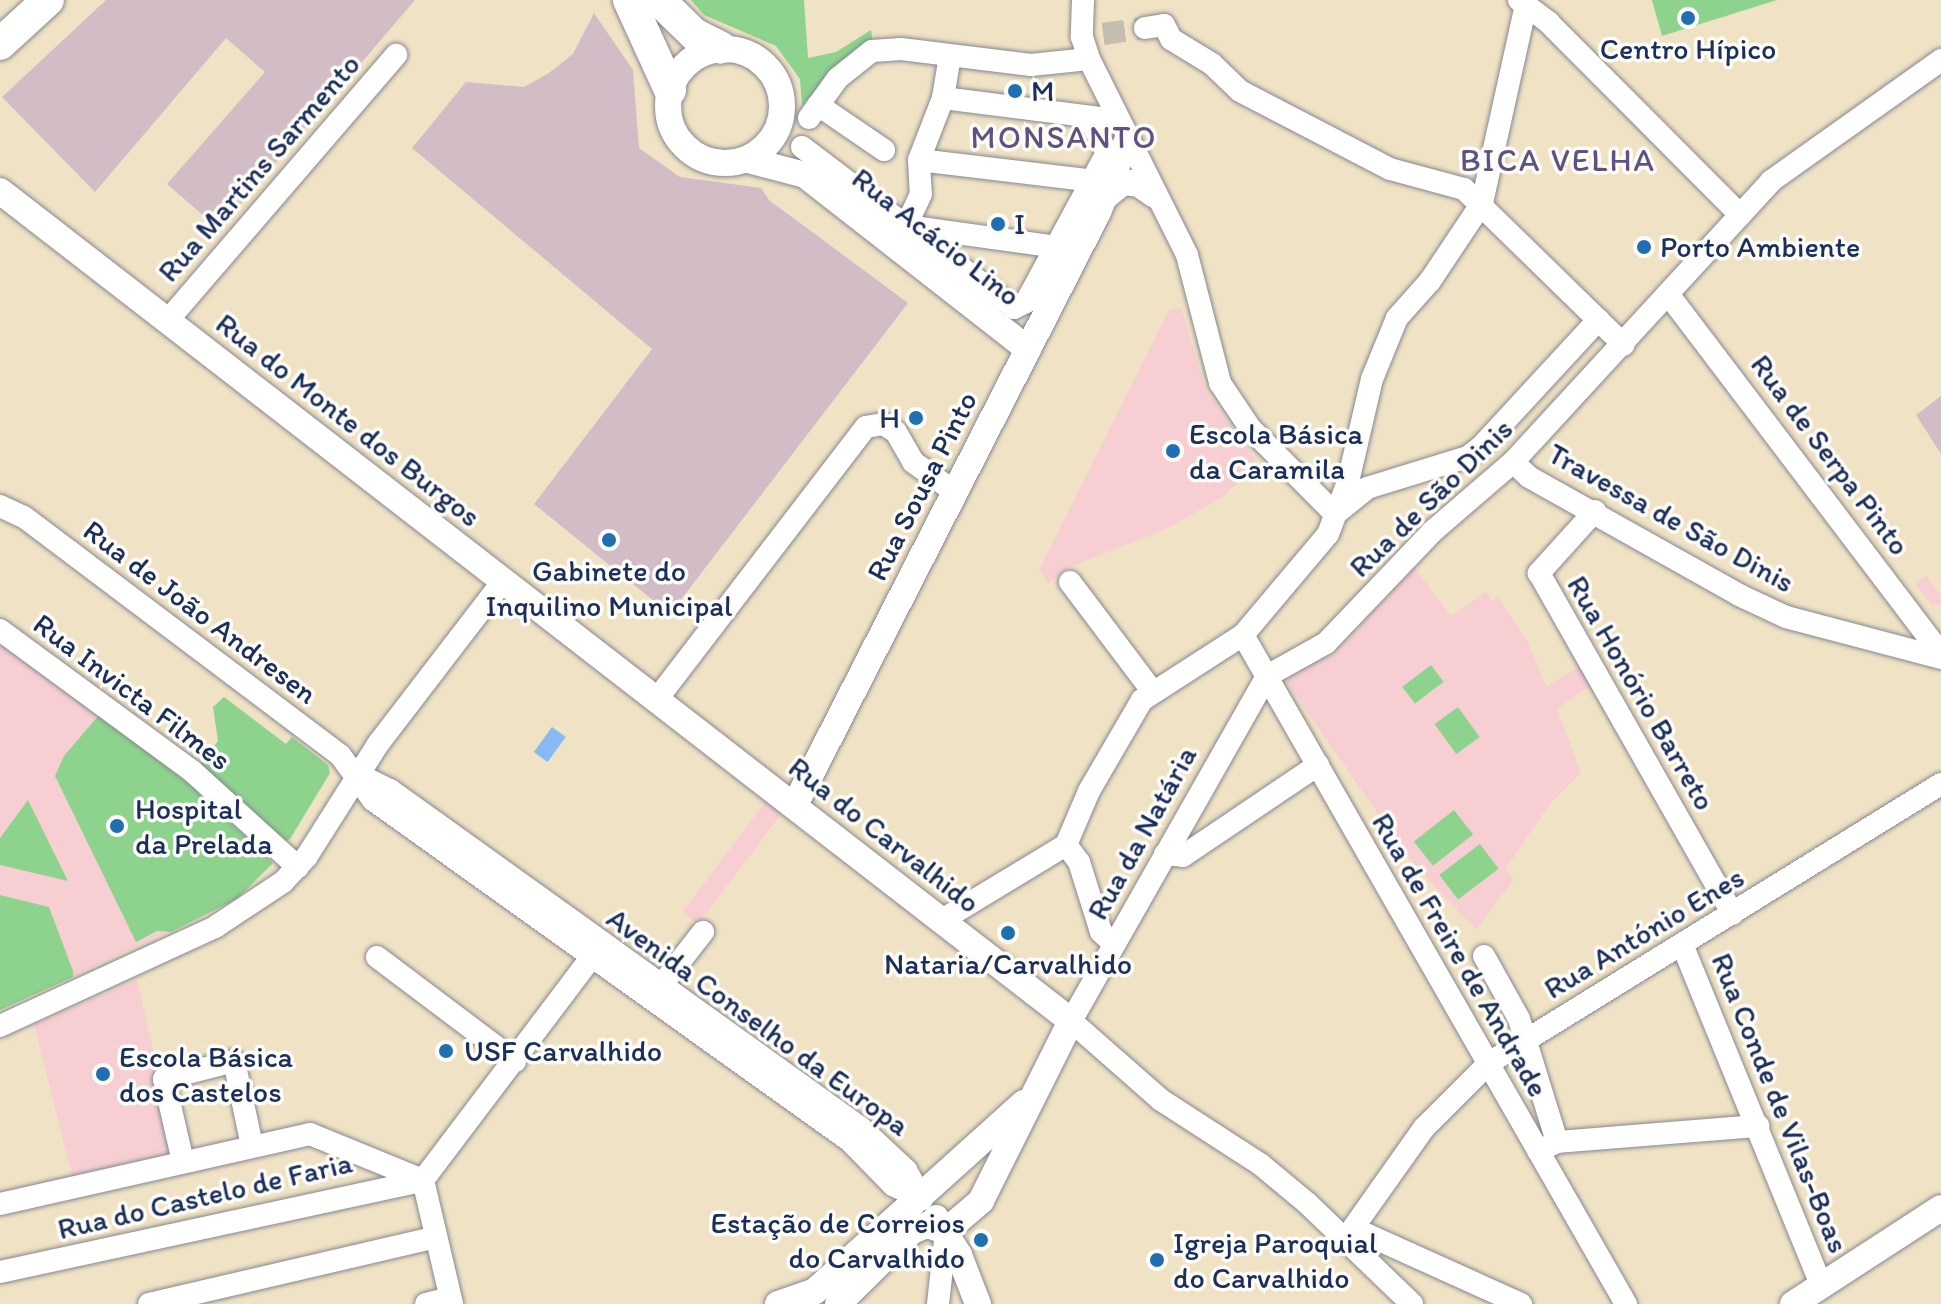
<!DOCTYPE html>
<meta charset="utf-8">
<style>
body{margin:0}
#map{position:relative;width:1941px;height:1304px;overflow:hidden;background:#f0e2c4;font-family:Itim,sans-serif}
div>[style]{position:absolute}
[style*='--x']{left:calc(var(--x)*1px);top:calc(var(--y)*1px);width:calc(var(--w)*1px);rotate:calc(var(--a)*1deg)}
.built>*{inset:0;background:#f7cfd3;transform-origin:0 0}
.industrial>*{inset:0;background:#d2bdc7}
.green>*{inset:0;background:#8dd38d;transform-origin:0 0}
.water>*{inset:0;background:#87baf4;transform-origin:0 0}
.minor-tunnel>*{height:22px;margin-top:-11px;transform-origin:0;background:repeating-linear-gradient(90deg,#c5beb0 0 22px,transparent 0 33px)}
.roads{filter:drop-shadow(0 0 2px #868891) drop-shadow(0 0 2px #868891)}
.minor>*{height:22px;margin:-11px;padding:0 11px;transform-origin:11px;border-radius:11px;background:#fff}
.major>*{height:26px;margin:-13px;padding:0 13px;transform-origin:13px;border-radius:13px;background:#fff}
.major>.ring{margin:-13px;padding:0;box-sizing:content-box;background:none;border:26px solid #fff;border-radius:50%}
.highway>*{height:32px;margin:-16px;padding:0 16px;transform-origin:16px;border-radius:16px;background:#fff}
.dots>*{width:22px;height:22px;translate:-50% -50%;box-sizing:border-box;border:4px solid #fdfcf7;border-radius:50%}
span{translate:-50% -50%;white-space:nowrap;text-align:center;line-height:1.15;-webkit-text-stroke:7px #fdfcf7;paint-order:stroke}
.poi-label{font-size:30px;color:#1b2f5e}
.left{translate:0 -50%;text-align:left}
.right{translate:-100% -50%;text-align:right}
.street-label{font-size:30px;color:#1b2f5e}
.neighbourhood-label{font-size:32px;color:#5e5282;letter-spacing:2px}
</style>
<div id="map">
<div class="built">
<i style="clip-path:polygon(1181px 307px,1206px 391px,1258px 463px,1223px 497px,1166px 529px,1070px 567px,1048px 583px,1039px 570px,1169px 310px)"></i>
<i style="clip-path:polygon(1414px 567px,1451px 616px,1486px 592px,1492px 601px,1498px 597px,1528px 642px,1546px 687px,1581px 665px,1593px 684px,1557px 709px,1581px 773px,1550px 804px,1506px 868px,1513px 880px,1476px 930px,1414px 865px,1287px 683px,1292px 671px,1334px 655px)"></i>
<i style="clip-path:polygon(1926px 576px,1941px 595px,1941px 604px,1931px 605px,1915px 584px)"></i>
<i style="clip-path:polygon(0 639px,195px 788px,273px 863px,238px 898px,0 1010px)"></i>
<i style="left:766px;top:801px;width:20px;height:139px;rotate:37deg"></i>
<i style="clip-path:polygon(137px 980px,177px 1152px,72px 1176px,34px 1025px)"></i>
</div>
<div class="industrial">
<i style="clip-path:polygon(106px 0,415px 0,219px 229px,167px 184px,265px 72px,226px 38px,95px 192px,2px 97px)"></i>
<i style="clip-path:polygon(594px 13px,633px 70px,639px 148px,680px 177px,761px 188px,769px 200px,908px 303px,670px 614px,534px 504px,652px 349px,412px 148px,466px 82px,524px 87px,549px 73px,573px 54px)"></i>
<i style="clip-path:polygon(1941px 396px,1941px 454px,1916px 415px)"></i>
</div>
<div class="green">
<i style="clip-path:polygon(691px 0,804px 0,808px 58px,836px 52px,871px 30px,873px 43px,825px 80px,802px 106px,800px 79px,776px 46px,704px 15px)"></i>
<i style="clip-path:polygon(1652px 0,1777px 0,1662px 36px)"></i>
<i style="left:1431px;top:665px;width:21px;height:36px;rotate:53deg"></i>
<i style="clip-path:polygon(224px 697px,286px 744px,292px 737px,328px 765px,330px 773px,290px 839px,283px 842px,200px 764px,218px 741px,213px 707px)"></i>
<i style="left:1458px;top:707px;width:37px;height:29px;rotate:54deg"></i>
<i style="clip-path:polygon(99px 715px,195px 788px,273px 863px,238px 898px,171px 932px,157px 931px,136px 942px,55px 776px,64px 756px)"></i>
<i style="clip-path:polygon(28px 800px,68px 881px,0 865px,0 838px)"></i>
<i style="left:1454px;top:810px;width:31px;height:51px;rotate:52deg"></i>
<i style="left:1480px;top:844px;width:31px;height:51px;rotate:53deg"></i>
<i style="clip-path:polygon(0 895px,49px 907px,73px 971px,73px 977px,0 1010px)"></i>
</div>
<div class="water">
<i style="left:552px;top:727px;width:17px;height:31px;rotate:36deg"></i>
</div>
<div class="minor-tunnel">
<i style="--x:1103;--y:34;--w:42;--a:-8.1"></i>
</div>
<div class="roads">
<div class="minor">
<i style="--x:1083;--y:0;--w:37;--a:92"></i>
<i style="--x:1082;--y:37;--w:23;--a:72"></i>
<i style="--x:1089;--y:59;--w:219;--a:63.4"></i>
<i style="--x:1187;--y:255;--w:132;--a:75.5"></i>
<i style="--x:1220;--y:383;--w:54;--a:56.3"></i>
<i style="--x:1250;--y:428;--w:121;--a:45.3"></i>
<i style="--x:1519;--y:0;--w:38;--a:37"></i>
<i style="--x:1549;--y:23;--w:271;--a:45.1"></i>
<i style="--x:1145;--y:28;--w:19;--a:-9"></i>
<i style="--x:1164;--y:25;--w:16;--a:63"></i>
<i style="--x:1171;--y:39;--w:48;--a:31.4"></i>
<i style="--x:1212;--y:64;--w:39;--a:44"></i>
<i style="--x:1240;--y:91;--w:169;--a:27.5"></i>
<i style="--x:1390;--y:169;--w:77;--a:15.1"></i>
<i style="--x:1464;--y:189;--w:223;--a:44.3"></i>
<i style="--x:950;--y:56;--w:43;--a:99.5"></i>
<i style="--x:943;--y:98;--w:160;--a:7.2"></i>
<i style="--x:943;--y:98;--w:66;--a:111.2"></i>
<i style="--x:919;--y:160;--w:34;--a:87"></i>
<i style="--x:921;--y:194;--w:35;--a:115"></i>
<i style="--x:906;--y:226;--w:152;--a:7.9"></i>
<i style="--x:818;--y:105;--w:80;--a:34.3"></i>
<i style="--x:809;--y:118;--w:49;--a:-54.1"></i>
<i style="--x:838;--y:78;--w:43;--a:-38.5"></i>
<i style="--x:872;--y:51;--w:29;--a:-4"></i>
<i style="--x:901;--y:49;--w:131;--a:7"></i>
<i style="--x:1031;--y:65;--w:58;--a:-5.9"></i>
<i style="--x:802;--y:147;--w:266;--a:37.2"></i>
<i style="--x:1014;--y:308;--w:13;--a:-27"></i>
<i style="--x:1026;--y:302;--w:170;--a:-61.5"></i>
<i style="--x:1107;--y:153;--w:38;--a:-117"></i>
<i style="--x:919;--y:160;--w:177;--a:6.8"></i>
<i style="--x:1668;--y:294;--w:452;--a:52.8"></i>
<i style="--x:168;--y:320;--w:350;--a:-49.3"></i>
<i style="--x:1513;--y:462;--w:22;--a:43"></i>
<i style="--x:1529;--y:477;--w:241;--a:29.3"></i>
<i style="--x:1739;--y:595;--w:52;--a:25.1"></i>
<i style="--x:1786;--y:617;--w:160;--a:14.8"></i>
<i style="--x:0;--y:506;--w:26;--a:25"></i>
<i style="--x:24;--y:517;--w:396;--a:37"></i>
<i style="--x:340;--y:755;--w:56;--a:53.7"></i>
<i style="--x:373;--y:800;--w:586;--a:35.56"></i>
<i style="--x:850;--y:1141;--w:62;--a:45.7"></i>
<i style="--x:893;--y:1185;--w:32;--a:26"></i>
<i style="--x:1339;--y:511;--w:36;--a:-39"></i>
<i style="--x:1367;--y:488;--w:106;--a:-17.1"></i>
<i style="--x:1468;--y:457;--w:16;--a:-38"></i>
<i style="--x:1481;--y:447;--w:173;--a:-47.3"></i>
<i style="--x:1595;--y:511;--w:84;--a:132.1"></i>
<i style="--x:1539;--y:573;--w:392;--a:60.4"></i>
<i style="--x:1070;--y:582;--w:136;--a:53"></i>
<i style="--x:0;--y:630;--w:238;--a:36.3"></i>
<i style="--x:192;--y:771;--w:143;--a:42.2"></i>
<i style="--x:1243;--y:635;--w:771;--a:60.21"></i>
<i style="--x:657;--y:699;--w:343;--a:-52.5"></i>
<i style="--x:866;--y:427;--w:17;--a:-10"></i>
<i style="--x:883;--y:424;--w:15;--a:32"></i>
<i style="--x:896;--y:432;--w:34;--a:60"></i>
<i style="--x:913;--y:462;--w:52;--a:35.5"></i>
<i style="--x:357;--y:774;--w:37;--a:26"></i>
<i style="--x:390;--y:790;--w:580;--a:35.66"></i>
<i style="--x:861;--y:1128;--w:62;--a:43"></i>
<i style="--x:906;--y:1170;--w:33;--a:61"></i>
<i style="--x:1165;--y:854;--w:18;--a:6"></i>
<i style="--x:1183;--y:856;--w:163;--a:-34"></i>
<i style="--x:942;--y:920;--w:145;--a:-31.2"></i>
<i style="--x:1114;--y:944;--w:18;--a:-137"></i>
<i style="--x:1101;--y:932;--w:73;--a:-107.4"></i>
<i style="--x:1079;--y:862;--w:21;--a:-127"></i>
<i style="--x:1066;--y:845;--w:59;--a:-66.9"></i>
<i style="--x:1089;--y:791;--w:105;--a:-59.8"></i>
<i style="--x:1142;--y:700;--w:120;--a:-32.8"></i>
<i style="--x:1243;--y:635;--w:132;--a:-49.9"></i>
<i style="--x:1328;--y:534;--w:56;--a:-69"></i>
<i style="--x:1348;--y:482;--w:106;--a:-76.9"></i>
<i style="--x:1372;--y:379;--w:66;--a:-67.7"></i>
<i style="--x:1397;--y:318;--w:50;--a:-48.3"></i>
<i style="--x:1430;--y:281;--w:94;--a:-56.3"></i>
<i style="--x:1482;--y:203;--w:208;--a:-77.5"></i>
<i style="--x:1682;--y:944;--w:368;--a:67.8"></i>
<i style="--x:1484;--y:956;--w:72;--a:60.9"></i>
<i style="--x:1519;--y:1019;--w:129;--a:72.8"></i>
<i style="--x:377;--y:957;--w:173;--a:37"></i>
<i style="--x:660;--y:987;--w:70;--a:-52"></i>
<i style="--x:0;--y:1026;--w:237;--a:-24.7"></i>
<i style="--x:215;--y:927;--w:82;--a:-33.5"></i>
<i style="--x:283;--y:882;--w:35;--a:-47"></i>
<i style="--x:307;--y:856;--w:133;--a:-57.6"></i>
<i style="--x:378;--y:744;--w:205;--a:-52.5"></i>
<i style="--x:1538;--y:1151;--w:21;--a:-25"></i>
<i style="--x:1557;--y:1142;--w:202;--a:-4.6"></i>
<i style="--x:183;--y:1162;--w:85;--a:-102.9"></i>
<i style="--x:164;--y:1079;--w:72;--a:-14.4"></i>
<i style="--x:234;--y:1061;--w:87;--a:78"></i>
<i style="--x:423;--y:1180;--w:290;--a:-52.9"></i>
<i style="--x:423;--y:1180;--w:127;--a:76.8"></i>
<i style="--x:0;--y:1204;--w:318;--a:-12.7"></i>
<i style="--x:310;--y:1134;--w:122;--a:22.2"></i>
<i style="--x:1346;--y:1238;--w:135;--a:-54.7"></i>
<i style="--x:1424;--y:1128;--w:92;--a:-45"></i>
<i style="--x:1489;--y:1063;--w:531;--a:-31.69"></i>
<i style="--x:1346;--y:1238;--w:22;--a:-8"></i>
<i style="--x:1368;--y:1235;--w:168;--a:24.3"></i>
<i style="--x:0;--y:1272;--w:431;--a:-12.2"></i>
<i style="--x:149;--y:1304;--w:295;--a:-13.1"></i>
<i style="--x:426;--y:1304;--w:25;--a:-14"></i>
<i style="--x:938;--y:1304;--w:72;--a:-83.7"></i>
<i style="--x:1412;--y:1304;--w:146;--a:-136.1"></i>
<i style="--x:1307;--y:1203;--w:61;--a:-140.3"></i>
<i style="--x:1260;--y:1164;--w:118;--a:-147.1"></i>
<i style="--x:1161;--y:1100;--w:120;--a:-138.7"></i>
<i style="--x:1071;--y:1021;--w:397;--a:-60.4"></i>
<i style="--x:1267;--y:676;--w:68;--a:-29.2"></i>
<i style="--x:1326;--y:643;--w:155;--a:-46.3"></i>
<i style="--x:1433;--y:531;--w:106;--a:-40.8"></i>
<i style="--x:1513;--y:462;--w:381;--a:-47.4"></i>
<i style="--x:1771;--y:181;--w:209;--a:-35.4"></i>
</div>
<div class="major">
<i class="ring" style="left:668px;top:49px;width:88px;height:88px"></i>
<i style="--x:748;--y:160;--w:59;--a:14.7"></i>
<i style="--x:805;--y:175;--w:283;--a:38"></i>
<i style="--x:0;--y:191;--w:1355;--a:37.77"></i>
<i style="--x:1071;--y:1021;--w:201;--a:116.6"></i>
<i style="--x:981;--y:1201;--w:46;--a:139.4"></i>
<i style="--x:1106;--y:196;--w:22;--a:-39"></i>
<i style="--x:1123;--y:182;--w:16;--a:7"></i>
<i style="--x:1139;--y:184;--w:19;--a:35"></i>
<i style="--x:795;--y:805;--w:666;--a:-62.93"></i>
<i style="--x:1098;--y:212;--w:77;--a:-67.8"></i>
<i style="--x:936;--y:1218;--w:44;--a:58.1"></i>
<i style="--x:959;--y:1255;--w:53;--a:68.8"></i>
<i style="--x:778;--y:1304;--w:39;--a:-19"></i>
<i style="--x:815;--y:1291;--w:281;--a:-42"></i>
<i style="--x:838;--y:1304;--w:104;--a:-44.6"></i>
<i style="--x:912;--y:1231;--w:16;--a:-22"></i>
<i style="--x:927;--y:1225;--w:20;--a:18"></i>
<i style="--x:1793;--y:1304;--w:176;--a:-33"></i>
</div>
<div class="highway">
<i style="--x:629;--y:0;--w:99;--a:65.5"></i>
<i style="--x:659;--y:0;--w:49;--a:44.2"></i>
<i style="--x:694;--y:34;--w:30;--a:27"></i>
<i style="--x:0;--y:44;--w:65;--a:-42.5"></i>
</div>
</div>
<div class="dots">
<i style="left:1688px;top:18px;background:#1f6fb2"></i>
<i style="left:1015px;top:91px;background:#1f6fb2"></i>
<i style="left:998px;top:224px;background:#1f6fb2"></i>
<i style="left:1644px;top:247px;background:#1f6fb2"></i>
<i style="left:916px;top:418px;background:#1f6fb2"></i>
<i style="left:1173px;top:451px;background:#1f6fb2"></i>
<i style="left:609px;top:540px;background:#1f6fb2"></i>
<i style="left:117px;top:826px;background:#1f6fb2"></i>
<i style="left:1008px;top:933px;background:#1f6fb2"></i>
<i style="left:446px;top:1051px;background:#1f6fb2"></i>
<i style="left:103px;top:1074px;background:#1f6fb2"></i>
<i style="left:981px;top:1240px;background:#1f6fb2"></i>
<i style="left:1157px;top:1260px;background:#1f6fb2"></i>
</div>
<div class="poi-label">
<span style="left:1688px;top:49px">Centro Hípico</span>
<span class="left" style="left:1031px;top:91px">M</span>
<span class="left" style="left:1014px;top:224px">I</span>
<span class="left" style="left:1660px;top:247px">Porto Ambiente</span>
<span class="right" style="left:900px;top:418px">H</span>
<span class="left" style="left:1189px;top:451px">Escola Básica<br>da Caramila</span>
<span style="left:609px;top:588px">Gabinete do<br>Inquilino Municipal</span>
<span class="left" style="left:135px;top:826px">Hospital<br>da Prelada</span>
<span style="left:1008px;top:964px">Nataria/Carvalhido</span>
<span class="left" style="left:464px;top:1051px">USF Carvalhido</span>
<span class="left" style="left:119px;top:1074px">Escola Básica<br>dos Castelos</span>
<span class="right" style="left:965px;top:1240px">Estação de Correios<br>do Carvalhido</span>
<span class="left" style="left:1173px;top:1260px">Igreja Paroquial<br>do Carvalhido</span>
</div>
<div class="street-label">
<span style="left:259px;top:168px;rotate:-49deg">Rua Martins Sarmento</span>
<span style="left:936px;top:237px;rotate:38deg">Rua Acácio Lino</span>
<span style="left:348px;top:420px;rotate:38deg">Rua do Monte dos Burgos</span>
<span style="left:1830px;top:455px;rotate:53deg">Rua de Serpa Pinto</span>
<span style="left:922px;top:486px;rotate:-63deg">Rua Sousa Pinto</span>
<span style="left:1431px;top:498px;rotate:-44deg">Rua de São Dinis</span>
<span style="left:1671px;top:518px;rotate:29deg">Travessa de São Dinis</span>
<span style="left:200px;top:612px;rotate:37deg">Rua de João Andresen</span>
<span style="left:132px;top:692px;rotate:37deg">Rua Invicta Filmes</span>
<span style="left:1641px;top:693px;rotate:60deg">Rua Honório Barreto</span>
<span style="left:1142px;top:833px;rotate:-61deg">Rua da Natária</span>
<span style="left:884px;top:835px;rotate:38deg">Rua do Carvalhido</span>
<span style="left:1644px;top:933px;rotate:-31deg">Rua António Enes</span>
<span style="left:1460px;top:955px;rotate:60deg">Rua de Freire de Andrade</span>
<span style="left:758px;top:1022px;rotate:36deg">Avenida Conselho da Europa</span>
<span style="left:1780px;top:1103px;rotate:68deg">Rua Conde de Vilas-Boas</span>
<span style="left:205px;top:1196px;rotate:-13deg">Rua do Castelo de Faria</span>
</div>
<div class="neighbourhood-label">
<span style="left:1064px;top:137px">MONSANTO</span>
<span style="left:1558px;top:160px">BICA VELHA</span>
</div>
</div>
